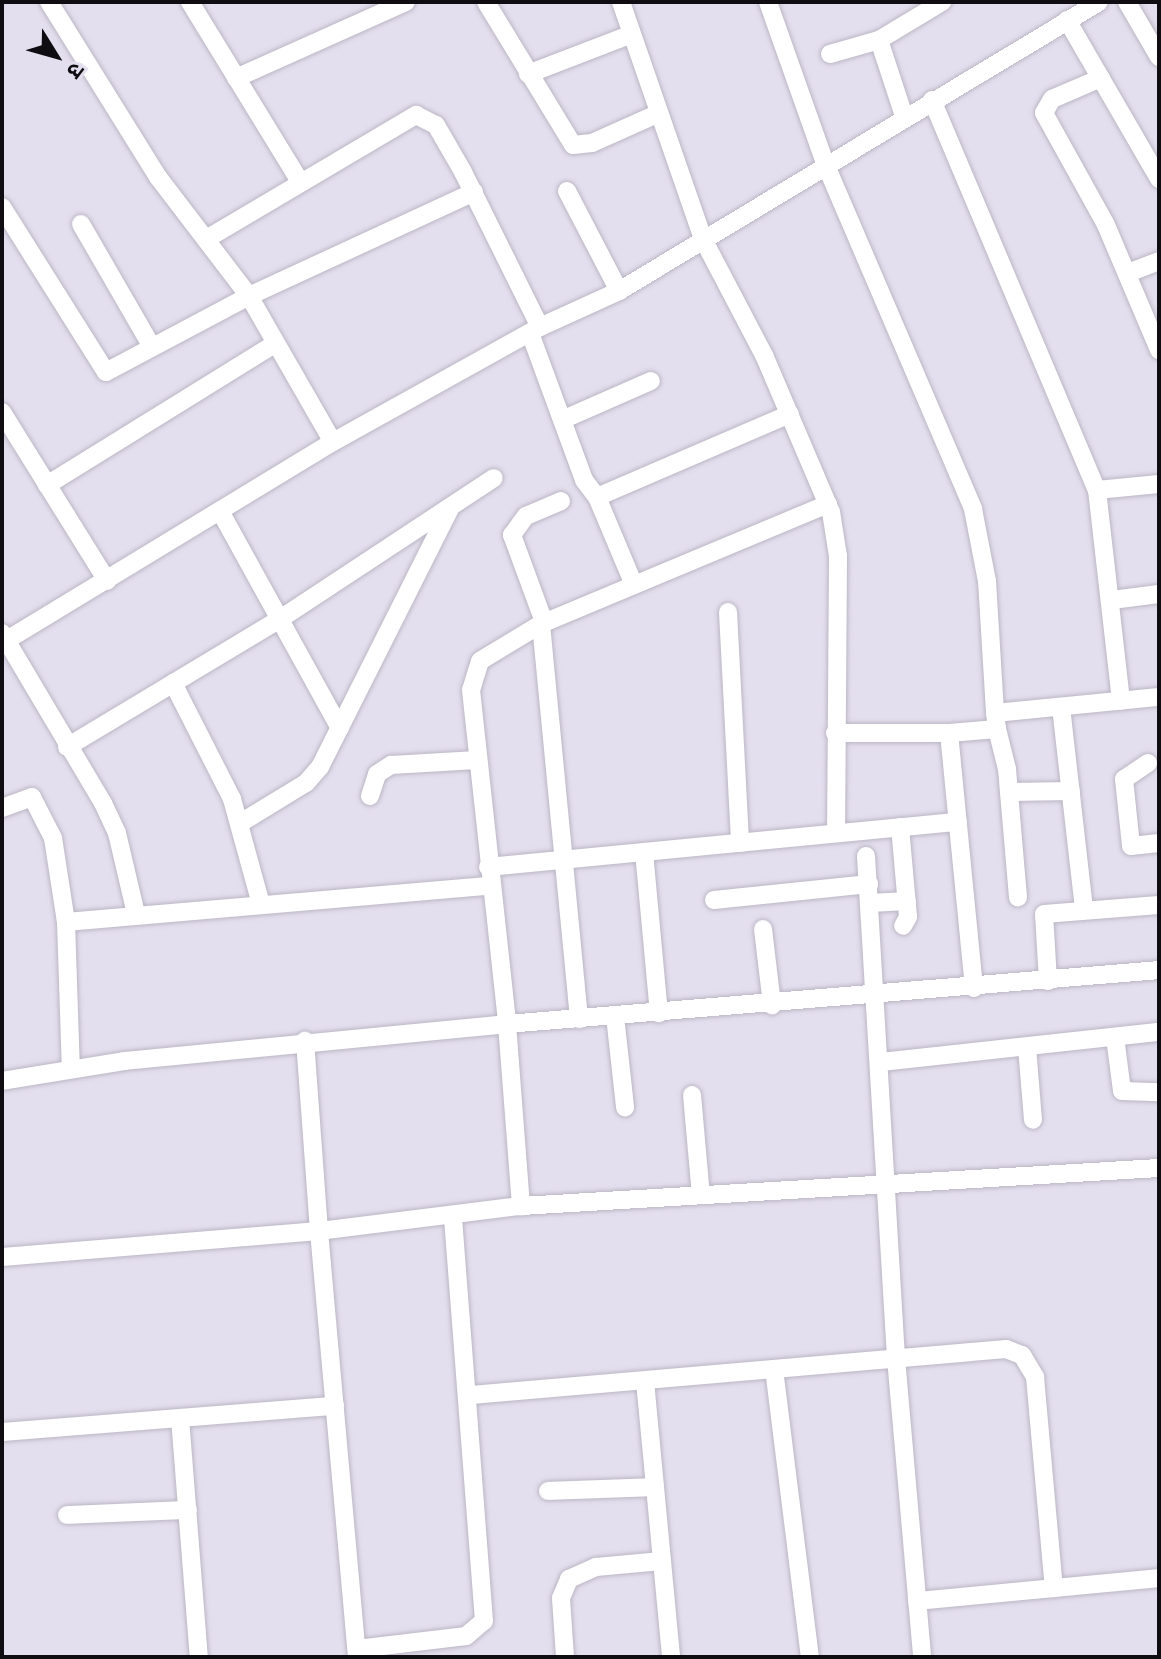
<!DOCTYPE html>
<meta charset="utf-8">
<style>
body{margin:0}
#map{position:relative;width:1161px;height:1659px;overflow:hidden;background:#e4dfee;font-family:Montserrat,"Noto Sans Devanagari",sans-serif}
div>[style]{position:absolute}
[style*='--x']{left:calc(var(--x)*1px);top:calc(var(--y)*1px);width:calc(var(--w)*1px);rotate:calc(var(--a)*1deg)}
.roads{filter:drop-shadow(0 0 2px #bbb6c4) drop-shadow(0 0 2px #bbb6c4)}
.minor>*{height:18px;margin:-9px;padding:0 9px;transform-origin:9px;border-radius:9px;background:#fff}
span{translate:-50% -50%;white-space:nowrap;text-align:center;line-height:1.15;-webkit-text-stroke:6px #e4dfee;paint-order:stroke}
.frame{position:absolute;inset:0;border:4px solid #0f0d12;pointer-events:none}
.north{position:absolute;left:16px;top:16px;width:80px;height:80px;-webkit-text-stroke:6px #e4dfee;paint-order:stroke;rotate:127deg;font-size:22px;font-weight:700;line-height:32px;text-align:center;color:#0f0d12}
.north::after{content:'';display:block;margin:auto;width:28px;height:36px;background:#0f0d12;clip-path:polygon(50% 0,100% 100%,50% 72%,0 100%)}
</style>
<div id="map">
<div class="roads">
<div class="minor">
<i style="--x:49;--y:2;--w:206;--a:58.1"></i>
<i style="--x:158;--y:177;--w:150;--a:52.6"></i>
<i style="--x:249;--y:296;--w:248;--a:-24.8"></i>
<i style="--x:190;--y:2;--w:209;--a:58.5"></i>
<i style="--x:486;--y:2;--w:167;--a:58.7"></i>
<i style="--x:573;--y:145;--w:19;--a:-6"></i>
<i style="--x:592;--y:143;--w:73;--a:-24.1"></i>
<i style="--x:621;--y:2;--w:251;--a:70.9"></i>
<i style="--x:703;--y:239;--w:131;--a:62.3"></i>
<i style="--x:764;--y:355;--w:171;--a:66.9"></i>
<i style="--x:831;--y:512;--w:45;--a:81"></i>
<i style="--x:838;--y:556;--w:277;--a:90.4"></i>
<i style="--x:768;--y:2;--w:171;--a:70.5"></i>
<i style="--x:825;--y:163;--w:376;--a:66.8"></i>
<i style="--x:973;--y:509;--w:73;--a:79"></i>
<i style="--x:987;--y:581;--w:132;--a:86.5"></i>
<i style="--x:995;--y:713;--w:165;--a:-5.6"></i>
<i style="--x:1127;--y:2;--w:64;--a:59.8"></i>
<i style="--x:1067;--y:20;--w:184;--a:59.9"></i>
<i style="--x:830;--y:54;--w:51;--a:-15.9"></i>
<i style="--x:528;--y:74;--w:111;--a:-21"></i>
<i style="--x:236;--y:78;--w:186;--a:-24.1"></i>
<i style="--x:1101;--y:78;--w:53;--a:156.8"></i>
<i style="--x:1052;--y:99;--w:16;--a:120"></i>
<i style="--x:1044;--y:113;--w:128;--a:61"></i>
<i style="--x:1106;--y:225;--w:136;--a:67"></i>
<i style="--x:932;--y:100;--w:423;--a:67.1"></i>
<i style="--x:1097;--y:490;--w:212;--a:83.5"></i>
<i style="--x:904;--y:116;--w:80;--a:-108.2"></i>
<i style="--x:879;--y:40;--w:74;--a:-31.1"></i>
<i style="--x:567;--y:191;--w:113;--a:62.5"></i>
<i style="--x:2;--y:207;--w:195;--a:57.8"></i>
<i style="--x:106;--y:372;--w:162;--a:-28"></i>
<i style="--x:249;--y:296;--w:168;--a:60.1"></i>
<i style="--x:81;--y:224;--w:142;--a:60"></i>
<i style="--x:208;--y:238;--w:242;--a:-30.6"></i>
<i style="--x:416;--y:115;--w:22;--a:27"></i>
<i style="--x:436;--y:125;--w:54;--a:60.1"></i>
<i style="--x:463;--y:172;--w:173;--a:63.6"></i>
<i style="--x:1128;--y:273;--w:33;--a:-21"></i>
<i style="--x:530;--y:333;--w:157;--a:69.8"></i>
<i style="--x:584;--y:480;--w:21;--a:53"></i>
<i style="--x:597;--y:497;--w:210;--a:-23.3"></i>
<i style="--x:2;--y:412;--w:199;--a:58.1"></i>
<i style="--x:562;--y:420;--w:97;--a:-23.7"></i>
<i style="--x:47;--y:485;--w:267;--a:-31.8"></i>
<i style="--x:1097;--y:490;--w:62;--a:-5.5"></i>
<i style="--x:597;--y:497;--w:95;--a:67.2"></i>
<i style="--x:828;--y:504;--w:311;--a:157.3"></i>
<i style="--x:541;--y:624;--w:71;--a:148.8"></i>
<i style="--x:480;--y:661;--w:30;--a:107"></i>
<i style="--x:471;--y:690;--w:336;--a:83.8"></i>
<i style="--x:507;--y:1024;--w:654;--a:-4.73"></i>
<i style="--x:220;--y:511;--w:248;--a:61.1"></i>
<i style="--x:1112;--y:600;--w:47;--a:-7.3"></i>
<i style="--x:728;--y:612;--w:231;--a:87"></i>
<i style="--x:544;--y:622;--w:93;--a:-110.2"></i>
<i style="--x:512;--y:535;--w:24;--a:-54"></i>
<i style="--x:526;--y:516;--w:38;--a:-23"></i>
<i style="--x:541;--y:624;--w:397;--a:84.5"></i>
<i style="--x:2;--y:633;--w:198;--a:59.3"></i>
<i style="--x:103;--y:803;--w:33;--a:65"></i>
<i style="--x:117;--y:833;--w:83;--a:76.8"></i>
<i style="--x:2;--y:643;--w:387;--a:-31.3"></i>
<i style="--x:333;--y:442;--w:237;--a:-29.1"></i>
<i style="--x:540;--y:327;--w:87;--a:-24.5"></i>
<i style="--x:619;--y:291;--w:560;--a:-31.05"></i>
<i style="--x:173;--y:683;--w:130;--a:63"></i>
<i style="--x:232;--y:799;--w:109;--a:74.6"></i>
<i style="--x:1061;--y:707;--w:204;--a:83.5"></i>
<i style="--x:997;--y:729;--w:41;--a:76"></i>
<i style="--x:1007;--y:769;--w:129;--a:85.1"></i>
<i style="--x:835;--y:733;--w:114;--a:0"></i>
<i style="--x:67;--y:747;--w:249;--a:-31"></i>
<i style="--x:280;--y:619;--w:256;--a:-33.4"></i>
<i style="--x:1148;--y:763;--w:29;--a:146"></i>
<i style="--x:1124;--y:779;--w:67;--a:84"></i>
<i style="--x:1131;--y:846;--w:28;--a:-6"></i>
<i style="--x:1009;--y:792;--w:62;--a:-0.9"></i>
<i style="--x:370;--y:796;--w:23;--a:-72"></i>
<i style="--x:377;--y:774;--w:17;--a:-33"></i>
<i style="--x:391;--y:765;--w:86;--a:-3.3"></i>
<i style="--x:2;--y:808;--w:32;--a:-20"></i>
<i style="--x:32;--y:797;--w:46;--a:62.9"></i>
<i style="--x:53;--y:838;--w:85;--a:81.2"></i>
<i style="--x:66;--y:922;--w:147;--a:88.1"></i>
<i style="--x:242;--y:822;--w:75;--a:-31.4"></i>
<i style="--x:306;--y:783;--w:21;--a:-49"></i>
<i style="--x:320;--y:767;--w:288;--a:-63.3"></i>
<i style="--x:900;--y:827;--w:90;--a:84.9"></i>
<i style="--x:908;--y:917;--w:10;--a:119"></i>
<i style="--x:644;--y:852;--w:162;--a:84.7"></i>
<i style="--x:866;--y:856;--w:503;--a:86.58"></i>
<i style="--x:896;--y:1358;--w:300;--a:85"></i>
<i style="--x:488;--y:867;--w:472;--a:-5.5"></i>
<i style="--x:714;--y:900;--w:156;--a:-5.9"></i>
<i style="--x:870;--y:903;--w:37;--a:-3"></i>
<i style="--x:66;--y:922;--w:426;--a:-4.9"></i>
<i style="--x:763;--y:929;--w:77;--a:83.2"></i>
<i style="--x:1048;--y:981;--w:67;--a:-93.4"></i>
<i style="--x:1044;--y:914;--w:115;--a:-4.5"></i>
<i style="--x:974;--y:988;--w:256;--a:-95.6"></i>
<i style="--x:949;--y:733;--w:48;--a:-4.8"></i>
<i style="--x:997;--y:729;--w:16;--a:-97"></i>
<i style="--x:615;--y:1016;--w:92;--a:83.7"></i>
<i style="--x:1115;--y:1037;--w:54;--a:82.6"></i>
<i style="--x:1122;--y:1091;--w:37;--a:2"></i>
<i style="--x:1027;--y:1047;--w:73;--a:85.3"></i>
<i style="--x:881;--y:1062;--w:280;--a:-6.2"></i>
<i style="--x:2;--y:1081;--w:124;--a:-9.3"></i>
<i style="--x:124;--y:1061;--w:385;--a:-5.5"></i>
<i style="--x:507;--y:1024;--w:183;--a:85.6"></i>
<i style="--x:692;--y:1095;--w:100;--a:84.9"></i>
<i style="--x:2;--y:1257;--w:318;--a:-4.7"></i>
<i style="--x:319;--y:1231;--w:191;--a:-94.2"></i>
<i style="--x:774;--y:1369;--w:290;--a:82.9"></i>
<i style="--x:645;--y:1381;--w:277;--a:84.6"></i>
<i style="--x:471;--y:1395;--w:537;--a:-4.91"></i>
<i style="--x:1006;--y:1349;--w:17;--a:21"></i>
<i style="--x:1022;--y:1355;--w:26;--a:59"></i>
<i style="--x:1035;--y:1377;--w:212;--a:84.9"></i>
<i style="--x:180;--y:1418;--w:240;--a:85.5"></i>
<i style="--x:2;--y:1432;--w:334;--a:-4.5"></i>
<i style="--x:548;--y:1491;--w:107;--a:-2.1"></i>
<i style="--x:67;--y:1515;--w:121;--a:-2.4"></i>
<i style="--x:917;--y:1601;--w:243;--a:-5.4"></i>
<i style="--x:357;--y:1649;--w:110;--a:-6.8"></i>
<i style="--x:466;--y:1636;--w:23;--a:-40"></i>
<i style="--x:484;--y:1621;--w:406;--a:-94.4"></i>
<i style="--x:357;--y:1657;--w:428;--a:-95.1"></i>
<i style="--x:319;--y:1231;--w:204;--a:-7.1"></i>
<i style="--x:521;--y:1206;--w:639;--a:-3.41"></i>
<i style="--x:565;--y:1657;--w:59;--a:-93.9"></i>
<i style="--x:561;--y:1598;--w:21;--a:-67"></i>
<i style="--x:569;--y:1579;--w:30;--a:-24"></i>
<i style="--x:596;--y:1567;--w:66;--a:-5.2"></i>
</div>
</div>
<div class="frame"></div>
<div class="north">उ</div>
</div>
